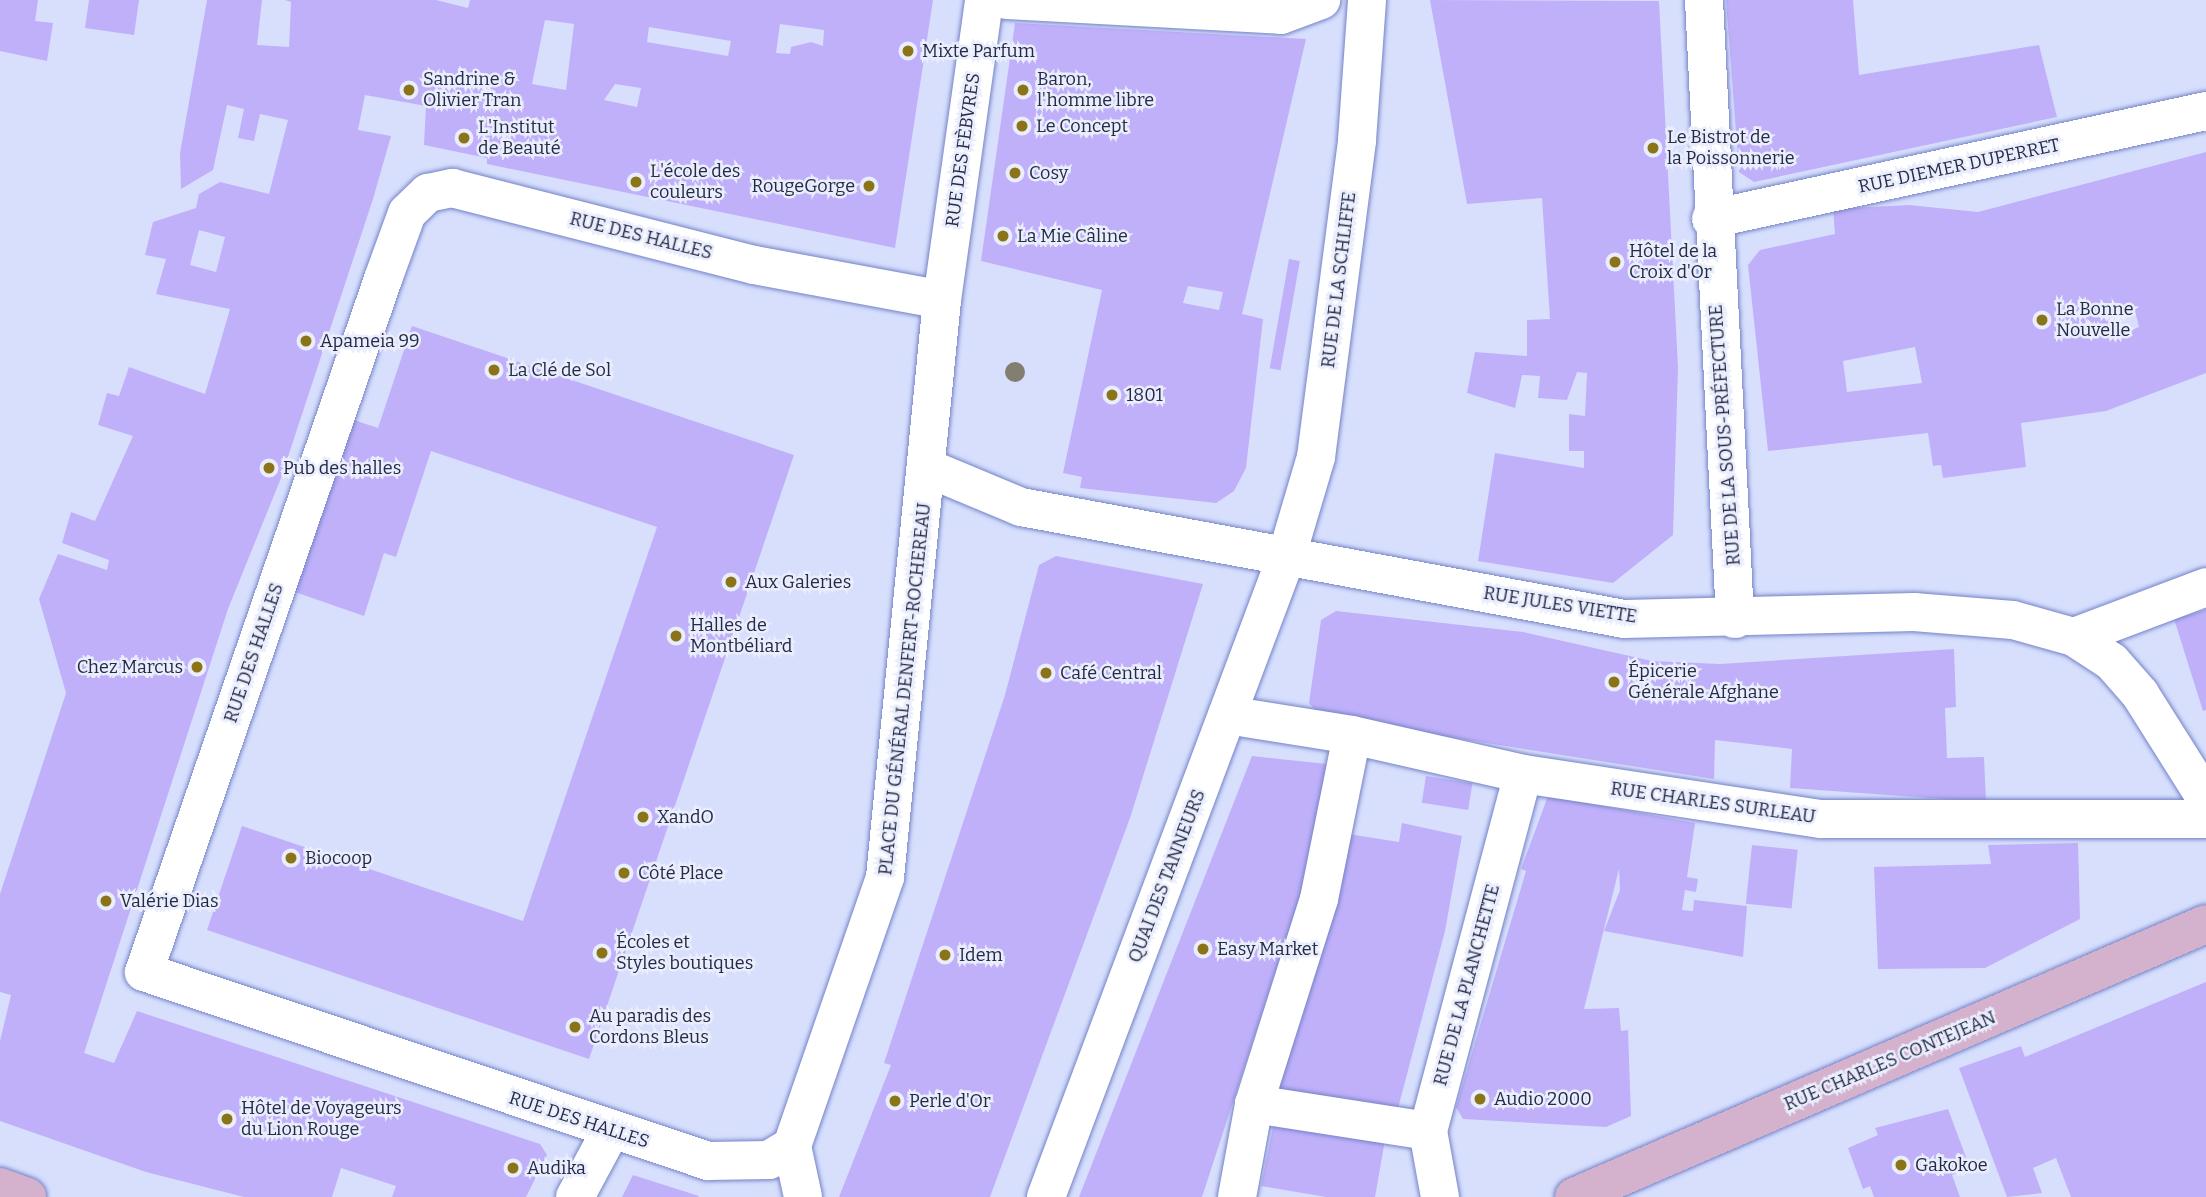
<!DOCTYPE html>
<meta charset="utf-8">
<style>
body{margin:0}
#map{position:relative;width:2206px;height:1197px;overflow:hidden;background:#d7dffd;font-family:Bitter,serif}
div>[style]{position:absolute}
[style*='--x']{left:calc(var(--x)*1px);top:calc(var(--y)*1px);width:calc(var(--w)*1px);rotate:calc(var(--a)*1deg)}
.building>*{inset:0;background:#c0b0fa;transform-origin:0 0}
.roads{filter:drop-shadow(0 0 2px #7483c7) drop-shadow(0 0 2px #7483c7)}
.minor>*{height:38px;margin:-19px;padding:0 19px;transform-origin:19px;border-radius:19px;background:#fff}
.major>*{height:38px;margin:-19px;padding:0 19px;transform-origin:19px;border-radius:19px;background:#d4b1cd}
.trees>*{width:20px;height:20px;margin:-10px;border-radius:50%;background:#827f72}
.dots>*{width:19px;height:19px;translate:-50% -50%;box-sizing:border-box;border:4px solid #e9edfc;border-radius:50%}
span{translate:-50% -50%;white-space:nowrap;text-align:center;line-height:1.15;-webkit-text-stroke:5px #e9edfc;paint-order:stroke}
.poi-label{font-size:18px;color:#252b47}
.left{translate:0 -50%;text-align:left}
.right{translate:-100% -50%;text-align:right}
.street-label{font-size:18px;color:#252b47}
</style>
<div id="map">
<div class="building">
<i style="clip-path:polygon(0 0,38px 0,35px 21px,53px 23px,47px 61px,0 51px)"></i>
<i style="clip-path:polygon(89px 0,139px 0,134px 35px,85px 28px)"></i>
<i style="clip-path:polygon(evenodd,207px 0,262px 0,257px 45px,289px 47px,291px 2px,285px 0,436px 0,468px 8px,470px 0,933px 0,895px 248px,487px 164px,487px 158px,424px 145px,426px 106px,365px 95px,358px 130px,391px 136px,373px 199px,281px 478px,228px 609px,84px 1053px,114px 1063px,137px 1011px,540px 1144px,547px 1155px,526px 1197px,392px 1197px,396px 1186px,341px 1168px,332px 1197px,244px 1197px,146px 1172px,0 1121px,0 1041px,11px 995px,0 992px,0 894px,66px 693px,39px 599px,58px 554px,107px 570px,109px 560px,62px 543px,71px 512px,95px 521px,133px 436px,98px 425px,107px 393px,119px 396px,129px 367px,205px 394px,216px 357px,230px 309px,156px 294px,166px 259px,145px 255px,153px 222px,196px 208px,199px 194px,220px 182px,269px 194px,288px 120px,260px 114px,254px 141px,238px 138px,244px 109px,227px 105px,213px 170px,181px 189px,180px 153px,207px 0,545px 20px,574px 24px,566px 90px,532px 84px,545px 20px,207px 0,780px 24px,824px 30px,823px 46px,811px 42px,791px 47px,790px 54px,776px 53px,780px 24px,207px 0,649px 27px,731px 41px,728px 56px,647px 42px,649px 27px,207px 0,615px 84px,641px 88px,637px 107px,604px 100px,615px 84px,207px 0,199px 230px,225px 237px,216px 272px,190px 265px,199px 230px)"></i>
<i style="clip-path:polygon(1430px 0,1659px 1px,1678px 367px,1673px 535px,1613px 583px,1478px 561px,1495px 453px,1584px 468px,1584px 451px,1569px 451px,1569px 414px,1585px 416px,1587px 373px,1577px 372px,1567px 400px,1538px 398px,1540px 376px,1522px 375px,1515px 408px,1467px 393px,1475px 352px,1527px 356px,1527px 320px,1550px 319px,1542px 198px,1467px 204px)"></i>
<i style="clip-path:polygon(1726px 0,1853px 0,1859px 75px,2039px 45px,2057px 117px,1754px 182px,1739px 172px)"></i>
<i style="clip-path:polygon(evenodd,1015px 23px,1306px 39px,1242px 314px,1263px 319px,1246px 468px,1234px 491px,1216px 503px,1080px 488px,1082px 477px,1063px 473px,1102px 290px,981px 261px,1015px 23px,1188px 286px,1223px 292px,1219px 310px,1183px 303px,1188px 286px)"></i>
<i style="clip-path:polygon(evenodd,2206px 152px,2206px 373px,2106px 411px,2021px 423px,2026px 467px,1943px 478px,1941px 465px,1933px 466px,1928px 433px,1768px 451px,1748px 265px,1760px 250px,1835px 234px,1833px 209px,1909px 205px,1978px 212px,2206px 152px,2111px 295px,2116px 312px,2134px 307px,2139px 327px,2119px 334px,2111px 295px,2206px 152px,1915px 347px,1922px 383px,1847px 392px,1843px 361px,1915px 347px)"></i>
<i style="left:1289px;top:259px;width:11px;height:111px;rotate:10deg"></i>
<i style="clip-path:polygon(412px 326px,794px 455px,589px 1059px,207px 930px,242px 826px,523px 921px,657px 527px,431px 451px,396px 557px,384px 553px,364px 616px,295px 592px,354px 420px,378px 428px)"></i>
<i style="clip-path:polygon(1056px 556px,1203px 584px,1130px 818px,990px 1197px,839px 1197px,891px 1065px,884px 1063px,1005px 695px,1039px 565px)"></i>
<i style="clip-path:polygon(2206px 610px,2206px 710px,2203px 711px,2174px 619px)"></i>
<i style="clip-path:polygon(1336px 611px,1523px 632px,1652px 661px,1720px 664px,1954px 649px,1956px 707px,1945px 708px,1947px 758px,1984px 757px,1986px 802px,1790px 788px,1792px 749px,1715px 740px,1714px 779px,1321px 717px,1309px 703px,1321px 620px)"></i>
<i style="clip-path:polygon(1252px 756px,1327px 764px,1317px 845px,1202px 1197px,1079px 1197px)"></i>
<i style="left:1426px;top:776px;width:47px;height:27px;rotate:9deg"></i>
<i style="clip-path:polygon(1548px 796px,1695px 823px,1687px 877px,1698px 879px,1696px 892px,1685px 890px,1682px 910px,1693px 911px,1694px 900px,1747px 906px,1743px 957px,1604px 931px,1620px 890px,1619px 869px,1584px 1009px,1619px 1008px,1621px 1031px,1628px 1030px,1631px 1116px,1606px 1127px,1463px 1119px,1456px 1107px,1526px 871px,1521px 869px)"></i>
<i style="clip-path:polygon(1402px 823px,1462px 836px,1445px 931px,1397px 1112px,1277px 1090px,1348px 834px,1399px 842px)"></i>
<i style="clip-path:polygon(2078px 843px,2080px 919px,1985px 968px,1878px 969px,1874px 867px,1991px 864px,1988px 845px)"></i>
<i style="left:1752px;top:845px;width:46px;height:59px;rotate:6deg"></i>
<i style="clip-path:polygon(2206px 982px,2206px 1197px,2071px 1197px,2056px 1158px,2033px 1168px,2042px 1193px,2007px 1197px,1959px 1068px,2021px 1046px,2025px 1057px)"></i>
<i style="clip-path:polygon(1948px 1109px,1970px 1168px,1952px 1175px,1960px 1197px,1874px 1197px,1870px 1186px,1863px 1189px,1848px 1148px,1878px 1135px,1875px 1128px)"></i>
<i style="clip-path:polygon(1274px 1122px,1385px 1140px,1375px 1197px,1326px 1197px,1261px 1186px)"></i>
<i style="clip-path:polygon(633px 1175px,699px 1196px,698px 1197px,622px 1197px)"></i>
</div>
<div class="roads">
<div class="minor">
<i style="--x:1007;--y:0;--w:274;--a:3.1"></i>
<i style="--x:1281;--y:15;--w:43;--a:-20.6"></i>
<i style="--x:1704;--y:0;--w:620;--a:87.13"></i>
<i style="--x:1711;--y:219;--w:507;--a:-12.31"></i>
<i style="--x:930;--y:469;--w:99;--a:22.7"></i>
<i style="--x:1021;--y:507;--w:613;--a:10.52"></i>
<i style="--x:1624;--y:619;--w:290;--a:-1.4"></i>
<i style="--x:1914;--y:612;--w:99;--a:4.6"></i>
<i style="--x:2013;--y:620;--w:63;--a:15.6"></i>
<i style="--x:2074;--y:637;--w:45;--a:33.3"></i>
<i style="--x:2112;--y:662;--w:43;--a:48.8"></i>
<i style="--x:2140;--y:694;--w:124;--a:57.8"></i>
<i style="--x:2074;--y:637;--w:141;--a:-20.7"></i>
<i style="--x:1227;--y:715;--w:127;--a:9.1"></i>
<i style="--x:1352;--y:735;--w:175;--a:12.8"></i>
<i style="--x:1523;--y:774;--w:300;--a:8.6"></i>
<i style="--x:1820;--y:819;--w:386;--a:0"></i>
<i style="--x:1254;--y:1104;--w:176;--a:8.8"></i>
<i style="--x:792;--y:1146;--w:27;--a:149"></i>
<i style="--x:769;--y:1160;--w:61;--a:179.1"></i>
<i style="--x:708;--y:1161;--w:595;--a:-161.47"></i>
<i style="--x:144;--y:972;--w:733;--a:-70.97"></i>
<i style="--x:383;--y:279;--w:70;--a:-70"></i>
<i style="--x:407;--y:213;--w:29;--a:-44"></i>
<i style="--x:428;--y:193;--w:25;--a:-12"></i>
<i style="--x:452;--y:188;--w:312;--a:14.3"></i>
<i style="--x:754;--y:265;--w:191;--a:10.5"></i>
<i style="--x:792;--y:1146;--w:285;--a:-70.9"></i>
<i style="--x:885;--y:877;--w:580;--a:-84.36"></i>
<i style="--x:942;--y:300;--w:303;--a:-82"></i>
<i style="--x:792;--y:1146;--w:52;--a:77.8"></i>
<i style="--x:575;--y:1197;--w:74;--a:-61.7"></i>
<i style="--x:1046;--y:1197;--w:686;--a:-69.42"></i>
<i style="--x:1287;--y:555;--w:102;--a:-73.5"></i>
<i style="--x:1316;--y:457;--w:320;--a:-82.6"></i>
<i style="--x:1357;--y:140;--w:140;--a:-85.9"></i>
<i style="--x:1237;--y:1197;--w:95;--a:-79.6"></i>
<i style="--x:1254;--y:1104;--w:215;--a:-72.4"></i>
<i style="--x:1319;--y:899;--w:167;--a:-78.6"></i>
<i style="--x:1440;--y:1197;--w:67;--a:-100.3"></i>
<i style="--x:1428;--y:1131;--w:369;--a:-75.1"></i>
</div>
<div class="major">
<i style="--x:0;--y:1187;--w:29;--a:20"></i>
<i style="--x:1574;--y:1197;--w:688;--a:-23.36"></i>
</div>
</div>
<div class="trees">
<i style="left:1015px;top:372px"></i>
</div>
<div class="dots">
<i style="left:908px;top:51px;background:#8b7417"></i>
<i style="left:409px;top:90px;background:#8b7417"></i>
<i style="left:1023px;top:90px;background:#8b7417"></i>
<i style="left:1022px;top:126px;background:#8b7417"></i>
<i style="left:464px;top:138px;background:#8b7417"></i>
<i style="left:1653px;top:148px;background:#8b7417"></i>
<i style="left:1015px;top:173px;background:#8b7417"></i>
<i style="left:636px;top:182px;background:#8b7417"></i>
<i style="left:869px;top:186px;background:#8b7417"></i>
<i style="left:1003px;top:236px;background:#8b7417"></i>
<i style="left:1615px;top:262px;background:#8b7417"></i>
<i style="left:2042px;top:320px;background:#8b7417"></i>
<i style="left:306px;top:341px;background:#8b7417"></i>
<i style="left:494px;top:370px;background:#8b7417"></i>
<i style="left:1112px;top:395px;background:#8b7417"></i>
<i style="left:269px;top:468px;background:#8b7417"></i>
<i style="left:731px;top:582px;background:#8b7417"></i>
<i style="left:676px;top:636px;background:#8b7417"></i>
<i style="left:197px;top:667px;background:#8b7417"></i>
<i style="left:1046px;top:673px;background:#8b7417"></i>
<i style="left:1614px;top:682px;background:#8b7417"></i>
<i style="left:643px;top:817px;background:#8b7417"></i>
<i style="left:291px;top:858px;background:#8b7417"></i>
<i style="left:624px;top:873px;background:#8b7417"></i>
<i style="left:106px;top:901px;background:#8b7417"></i>
<i style="left:1203px;top:949px;background:#8b7417"></i>
<i style="left:602px;top:953px;background:#8b7417"></i>
<i style="left:945px;top:955px;background:#8b7417"></i>
<i style="left:575px;top:1027px;background:#8b7417"></i>
<i style="left:1480px;top:1099px;background:#8b7417"></i>
<i style="left:895px;top:1101px;background:#8b7417"></i>
<i style="left:227px;top:1119px;background:#8b7417"></i>
<i style="left:1901px;top:1165px;background:#8b7417"></i>
<i style="left:513px;top:1168px;background:#8b7417"></i>
</div>
<div class="poi-label">
<span class="left" style="left:922px;top:51px">Mixte Parfum</span>
<span class="left" style="left:423px;top:90px">Sandrine &amp;<br>Olivier Tran</span>
<span class="left" style="left:1037px;top:90px">Baron,<br>l'homme libre</span>
<span class="left" style="left:1036px;top:126px">Le Concept</span>
<span class="left" style="left:478px;top:138px">L'Institut<br>de Beauté</span>
<span class="left" style="left:1667px;top:148px">Le Bistrot de<br>la Poissonnerie</span>
<span class="left" style="left:650px;top:182px">L'école des<br>couleurs</span>
<span class="left" style="left:1029px;top:173px">Cosy</span>
<span class="right" style="left:855px;top:186px">RougeGorge</span>
<span class="left" style="left:1017px;top:236px">La Mie Câline</span>
<span class="left" style="left:1629px;top:262px">Hôtel de la<br>Croix d'Or</span>
<span class="left" style="left:2056px;top:320px">La Bonne<br>Nouvelle</span>
<span class="left" style="left:320px;top:341px">Apameia 99</span>
<span class="left" style="left:508px;top:370px">La Clé de Sol</span>
<span class="left" style="left:1126px;top:395px">1801</span>
<span class="left" style="left:283px;top:468px">Pub des halles</span>
<span class="left" style="left:745px;top:582px">Aux Galeries</span>
<span class="left" style="left:690px;top:636px">Halles de<br>Montbéliard</span>
<span class="right" style="left:183px;top:667px">Chez Marcus</span>
<span class="left" style="left:1628px;top:682px">Épicerie<br>Générale Afghane</span>
<span class="left" style="left:1060px;top:673px">Café Central</span>
<span class="left" style="left:657px;top:817px">XandO</span>
<span class="left" style="left:305px;top:858px">Biocoop</span>
<span class="left" style="left:638px;top:873px">Côté Place</span>
<span class="left" style="left:120px;top:901px">Valérie Dias</span>
<span class="left" style="left:616px;top:953px">Écoles et<br>Styles boutiques</span>
<span class="left" style="left:1217px;top:949px">Easy Market</span>
<span class="left" style="left:959px;top:955px">Idem</span>
<span class="left" style="left:589px;top:1027px">Au paradis des<br>Cordons Bleus</span>
<span class="left" style="left:1494px;top:1099px">Audio 2000</span>
<span class="left" style="left:909px;top:1101px">Perle d'Or</span>
<span class="left" style="left:241px;top:1119px">Hôtel de Voyageurs<br>du Lion Rouge</span>
<span class="left" style="left:1915px;top:1165px">Gakokoe</span>
<span class="left" style="left:527px;top:1168px">Audika</span>
</div>
<div class="street-label">
<span style="left:963px;top:150px;rotate:-82deg">RUE DES FÈBVRES</span>
<span style="left:1959px;top:166px;rotate:-12deg">RUE DIEMER DUPERRET</span>
<span style="left:641px;top:236px;rotate:14deg">RUE DES HALLES</span>
<span style="left:1339px;top:280px;rotate:-83deg">RUE DE LA SCHLIFFE</span>
<span style="left:1725px;top:435px;rotate:-94deg">RUE DE LA SOUS-PRÉFECTURE</span>
<span style="left:1560px;top:605px;rotate:9deg">RUE JULES VIETTE</span>
<span style="left:254px;top:653px;rotate:-71deg">RUE DES HALLES</span>
<span style="left:905px;top:689px;rotate:-84deg">PLACE DU GÉNÉRAL DENFERT-ROCHEREAU</span>
<span style="left:1713px;top:803px;rotate:8deg">RUE CHARLES SURLEAU</span>
<span style="left:1167px;top:876px;rotate:-69deg">QUAI DES TANNEURS</span>
<span style="left:1467px;top:985px;rotate:-75deg">RUE DE LA PLANCHETTE</span>
<span style="left:1890px;top:1061px;rotate:-23deg">RUE CHARLES CONTEJEAN</span>
<span style="left:579px;top:1120px;rotate:18deg">RUE DES HALLES</span>
</div>
</div>
